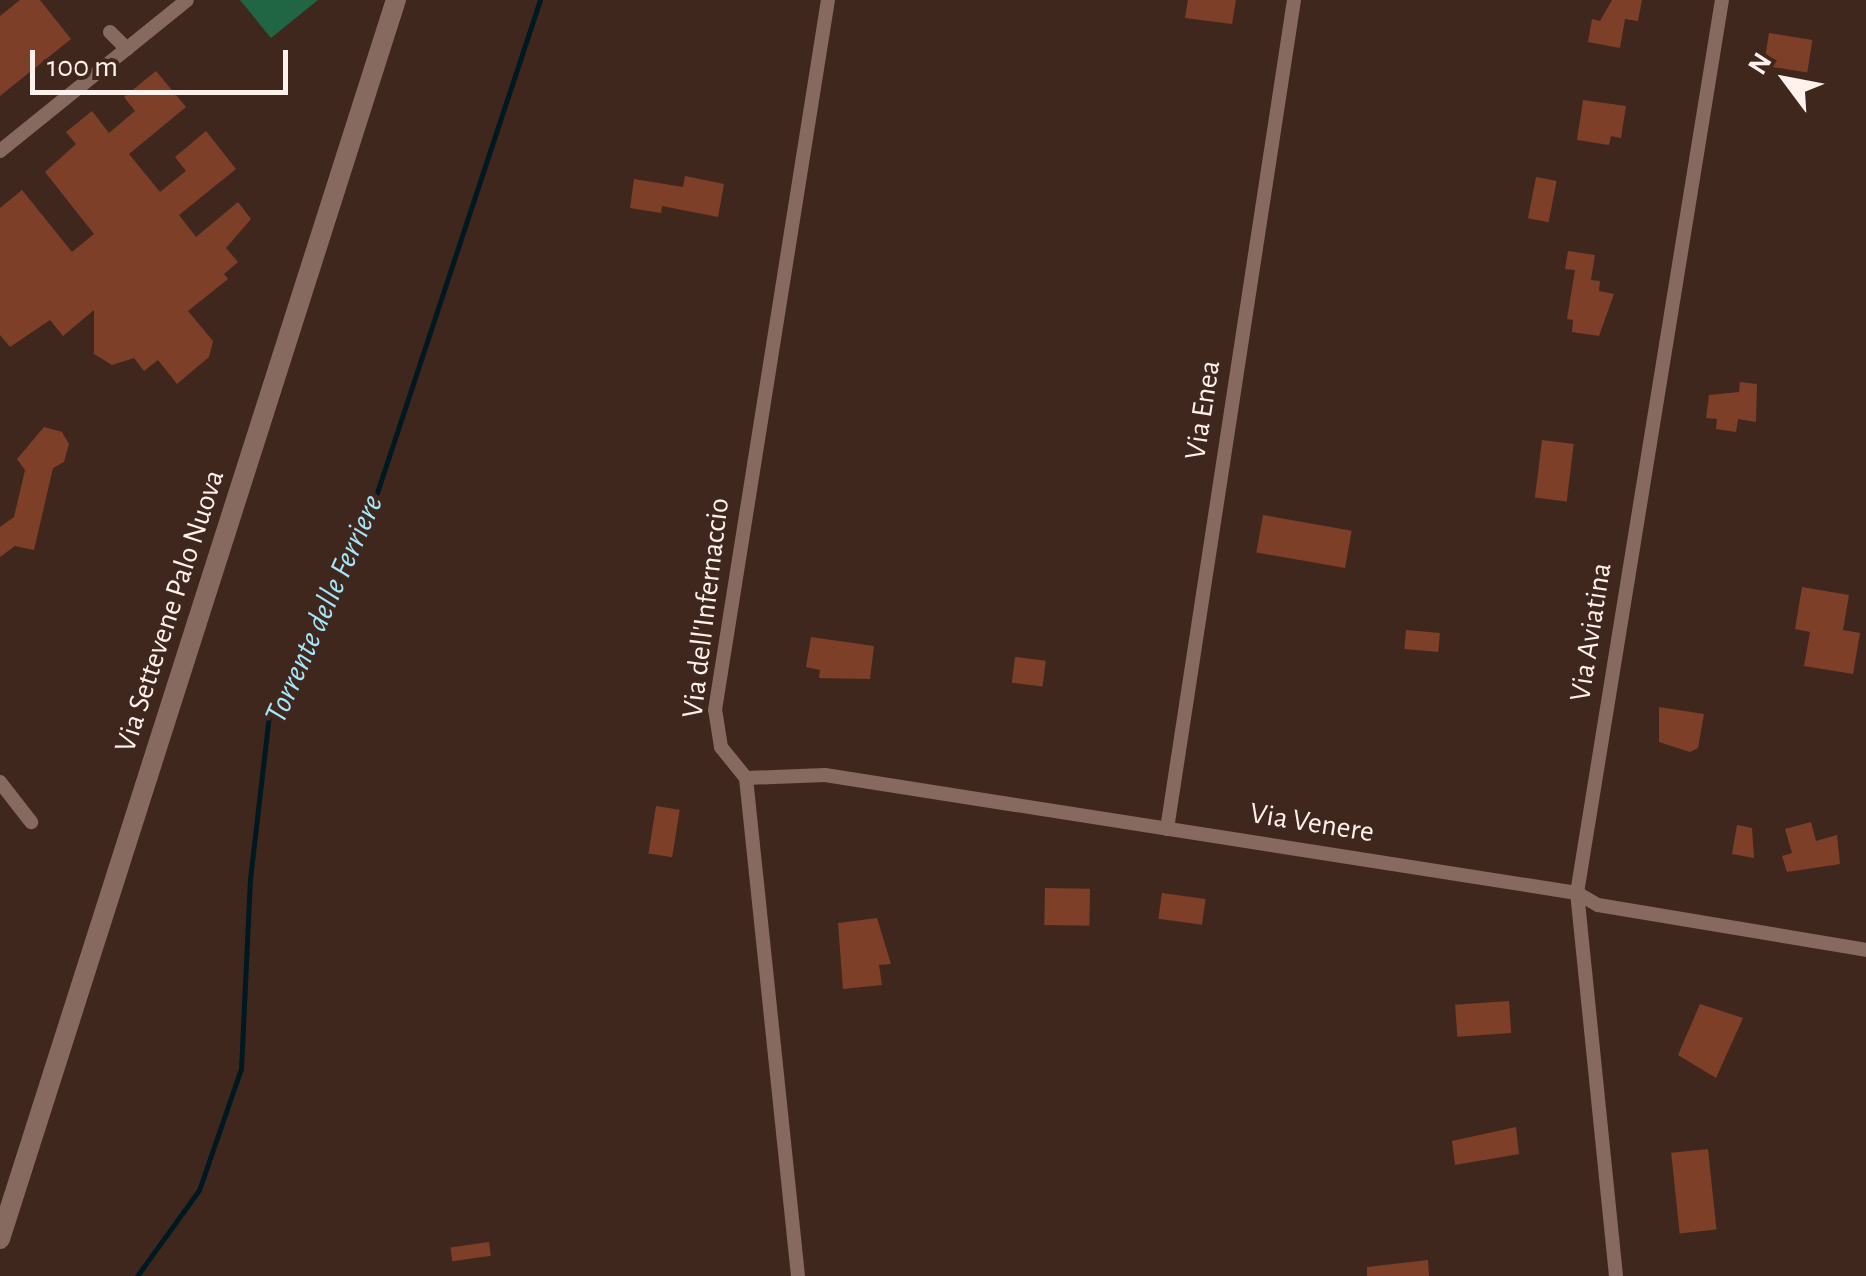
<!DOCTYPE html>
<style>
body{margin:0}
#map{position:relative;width:1866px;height:1276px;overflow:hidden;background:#40271e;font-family:"Alegreya Sans",sans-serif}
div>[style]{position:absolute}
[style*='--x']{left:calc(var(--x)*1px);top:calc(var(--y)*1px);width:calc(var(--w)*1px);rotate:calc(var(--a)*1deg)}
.green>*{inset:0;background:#206544}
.stream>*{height:5px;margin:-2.5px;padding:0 2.5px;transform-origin:2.5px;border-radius:2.5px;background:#001920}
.building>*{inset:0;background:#7d3f28;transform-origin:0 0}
.minor>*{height:14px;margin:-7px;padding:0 7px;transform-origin:7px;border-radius:7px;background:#86695f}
.secondary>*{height:20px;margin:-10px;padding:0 10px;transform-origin:10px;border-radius:10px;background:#86695f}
span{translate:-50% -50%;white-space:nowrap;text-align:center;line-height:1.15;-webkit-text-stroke:10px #40271e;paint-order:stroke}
.street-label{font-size:30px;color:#fff1ec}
.water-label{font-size:32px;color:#a2e7fa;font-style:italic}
.north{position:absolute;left:1736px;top:30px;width:100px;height:100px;-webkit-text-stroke:8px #40271e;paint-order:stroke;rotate:302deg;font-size:28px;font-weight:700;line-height:40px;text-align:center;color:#fff1ec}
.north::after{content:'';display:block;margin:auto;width:35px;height:45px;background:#fff1ec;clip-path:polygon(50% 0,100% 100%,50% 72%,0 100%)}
.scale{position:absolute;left:30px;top:50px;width:258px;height:45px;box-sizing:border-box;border:5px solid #fff1ec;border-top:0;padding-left:12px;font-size:30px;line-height:35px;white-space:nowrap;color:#fff1ec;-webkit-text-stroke:8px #40271e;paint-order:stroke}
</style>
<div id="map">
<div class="green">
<i style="clip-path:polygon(240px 0,318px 0,271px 38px)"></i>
</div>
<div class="stream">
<i style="--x:137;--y:1276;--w:106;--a:-54.2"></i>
<i style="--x:199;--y:1190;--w:128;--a:-70.9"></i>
<i style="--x:241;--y:1069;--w:190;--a:-87.3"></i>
<i style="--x:250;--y:879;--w:164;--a:-83.4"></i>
<i style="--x:269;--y:716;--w:210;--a:-62.8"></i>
<i style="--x:365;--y:529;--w:557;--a:-71.7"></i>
</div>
<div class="building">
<i style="clip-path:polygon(20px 0,40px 0,71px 39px,0 96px,0 16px)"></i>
<i style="clip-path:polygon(1188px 0,1236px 0,1232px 24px,1185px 18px)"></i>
<i style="clip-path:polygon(1612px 0,1642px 0,1638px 21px,1625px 19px,1620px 48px,1588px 42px,1592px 19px,1600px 21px)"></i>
<i style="left:1769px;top:33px;width:44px;height:33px;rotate:9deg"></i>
<i style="clip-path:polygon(156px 71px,186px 107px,129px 154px,160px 192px,186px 171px,175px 157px,206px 131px,236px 169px,179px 215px,196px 237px,238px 202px,251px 219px,226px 248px,238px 262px,224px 274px,228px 279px,188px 311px,213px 341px,209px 357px,177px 384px,158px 360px,144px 371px,134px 358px,112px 365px,94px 354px,94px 310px,63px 336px,50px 320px,10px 347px,0 335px,0 208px,22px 190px,72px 252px,94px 234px,45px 172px,76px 144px,66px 132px,92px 111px,109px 133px,135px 111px,124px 97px)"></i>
<i style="clip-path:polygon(1583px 100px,1626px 106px,1621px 138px,1611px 136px,1609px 145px,1577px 140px)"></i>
<i style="clip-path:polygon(685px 176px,724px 184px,718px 217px,662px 206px,661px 213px,630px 208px,634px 179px,683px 187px)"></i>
<i style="left:1536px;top:177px;width:21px;height:42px;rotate:11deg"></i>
<i style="clip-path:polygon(1568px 251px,1595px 255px,1591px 280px,1600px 281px,1599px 291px,1614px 294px,1599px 336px,1572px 332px,1573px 320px,1567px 319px,1575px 270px,1565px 269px)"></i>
<i style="clip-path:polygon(1740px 382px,1757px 384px,1756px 422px,1738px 419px,1736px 432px,1716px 429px,1717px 419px,1706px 418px,1709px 395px,1739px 392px)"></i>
<i style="clip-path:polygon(44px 427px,62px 432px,69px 444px,64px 462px,53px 468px,34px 550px,15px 546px,0 557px,0 527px,14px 517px,25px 470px,17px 459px)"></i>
<i style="left:1542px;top:440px;width:32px;height:58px;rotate:7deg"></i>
<i style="left:1263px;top:515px;width:90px;height:38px;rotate:10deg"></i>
<i style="clip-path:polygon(1802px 587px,1849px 595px,1843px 630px,1860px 633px,1853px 674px,1804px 666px,1810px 632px,1795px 629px)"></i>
<i style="left:1406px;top:630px;width:34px;height:19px;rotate:5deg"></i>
<i style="clip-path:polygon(811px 637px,874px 646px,870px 679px,819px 678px,820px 670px,806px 667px)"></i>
<i style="left:1015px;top:657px;width:31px;height:26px;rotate:7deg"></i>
<i style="clip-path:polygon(1659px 707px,1704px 714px,1698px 748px,1690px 752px,1659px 742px)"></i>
<i style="left:656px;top:806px;width:24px;height:48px;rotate:9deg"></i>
<i style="clip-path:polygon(1811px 822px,1816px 841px,1837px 835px,1840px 864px,1787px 872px,1782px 856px,1792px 853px,1785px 829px)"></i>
<i style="clip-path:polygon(1737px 825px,1752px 828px,1754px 858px,1732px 854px)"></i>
<i style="left:1045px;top:888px;width:45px;height:37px;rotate:1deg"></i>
<i style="left:1162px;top:893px;width:44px;height:26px;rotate:8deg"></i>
<i style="clip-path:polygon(877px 918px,891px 964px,879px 965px,882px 985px,843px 989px,838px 923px)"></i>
<i style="left:1509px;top:1001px;width:32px;height:54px;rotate:86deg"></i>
<i style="clip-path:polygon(1700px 1004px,1743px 1018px,1716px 1078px,1678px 1055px)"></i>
<i style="clip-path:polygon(1516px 1127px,1519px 1154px,1455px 1165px,1452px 1141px)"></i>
<i style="left:1708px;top:1149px;width:81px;height:37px;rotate:84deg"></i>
<i style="left:489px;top:1242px;width:14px;height:39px;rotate:82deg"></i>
<i style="clip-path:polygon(1428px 1260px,1429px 1276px,1367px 1276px,1367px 1267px)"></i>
</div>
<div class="minor">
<i style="--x:110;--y:32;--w:24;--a:45"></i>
<i style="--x:0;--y:151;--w:240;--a:-38.9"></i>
<i style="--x:746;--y:778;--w:79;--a:-2.2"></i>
<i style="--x:825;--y:775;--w:761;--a:8.92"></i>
<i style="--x:1577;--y:893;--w:24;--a:30"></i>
<i style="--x:1598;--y:905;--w:272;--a:9.5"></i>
<i style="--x:0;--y:782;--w:51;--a:52.2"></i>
<i style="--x:1167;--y:829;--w:839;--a:-81.29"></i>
<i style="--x:798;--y:1276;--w:501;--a:-95.96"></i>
<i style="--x:746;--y:778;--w:40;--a:-129"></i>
<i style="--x:721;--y:747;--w:37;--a:-99"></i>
<i style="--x:715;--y:710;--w:719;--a:-80.96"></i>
<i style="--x:1616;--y:1276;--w:385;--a:-95.8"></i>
<i style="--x:1577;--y:893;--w:905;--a:-80.78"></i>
</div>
<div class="secondary">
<i style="--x:0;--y:1239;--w:1301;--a:-72.28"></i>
</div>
<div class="street-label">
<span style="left:1203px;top:410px;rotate:-81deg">Via Enea</span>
<span style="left:706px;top:608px;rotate:-83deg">Via dell'Infernaccio</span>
<span style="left:170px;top:611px;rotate:-72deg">Via Settevene Palo Nuova</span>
<span style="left:1591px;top:632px;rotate:-81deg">Via Aviatina</span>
<span style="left:1312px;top:823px;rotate:9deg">Via Venere</span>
</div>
<div class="water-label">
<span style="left:324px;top:609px;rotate:-66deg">Torrente delle Ferriere</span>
</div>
<div class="north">N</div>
<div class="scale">100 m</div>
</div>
